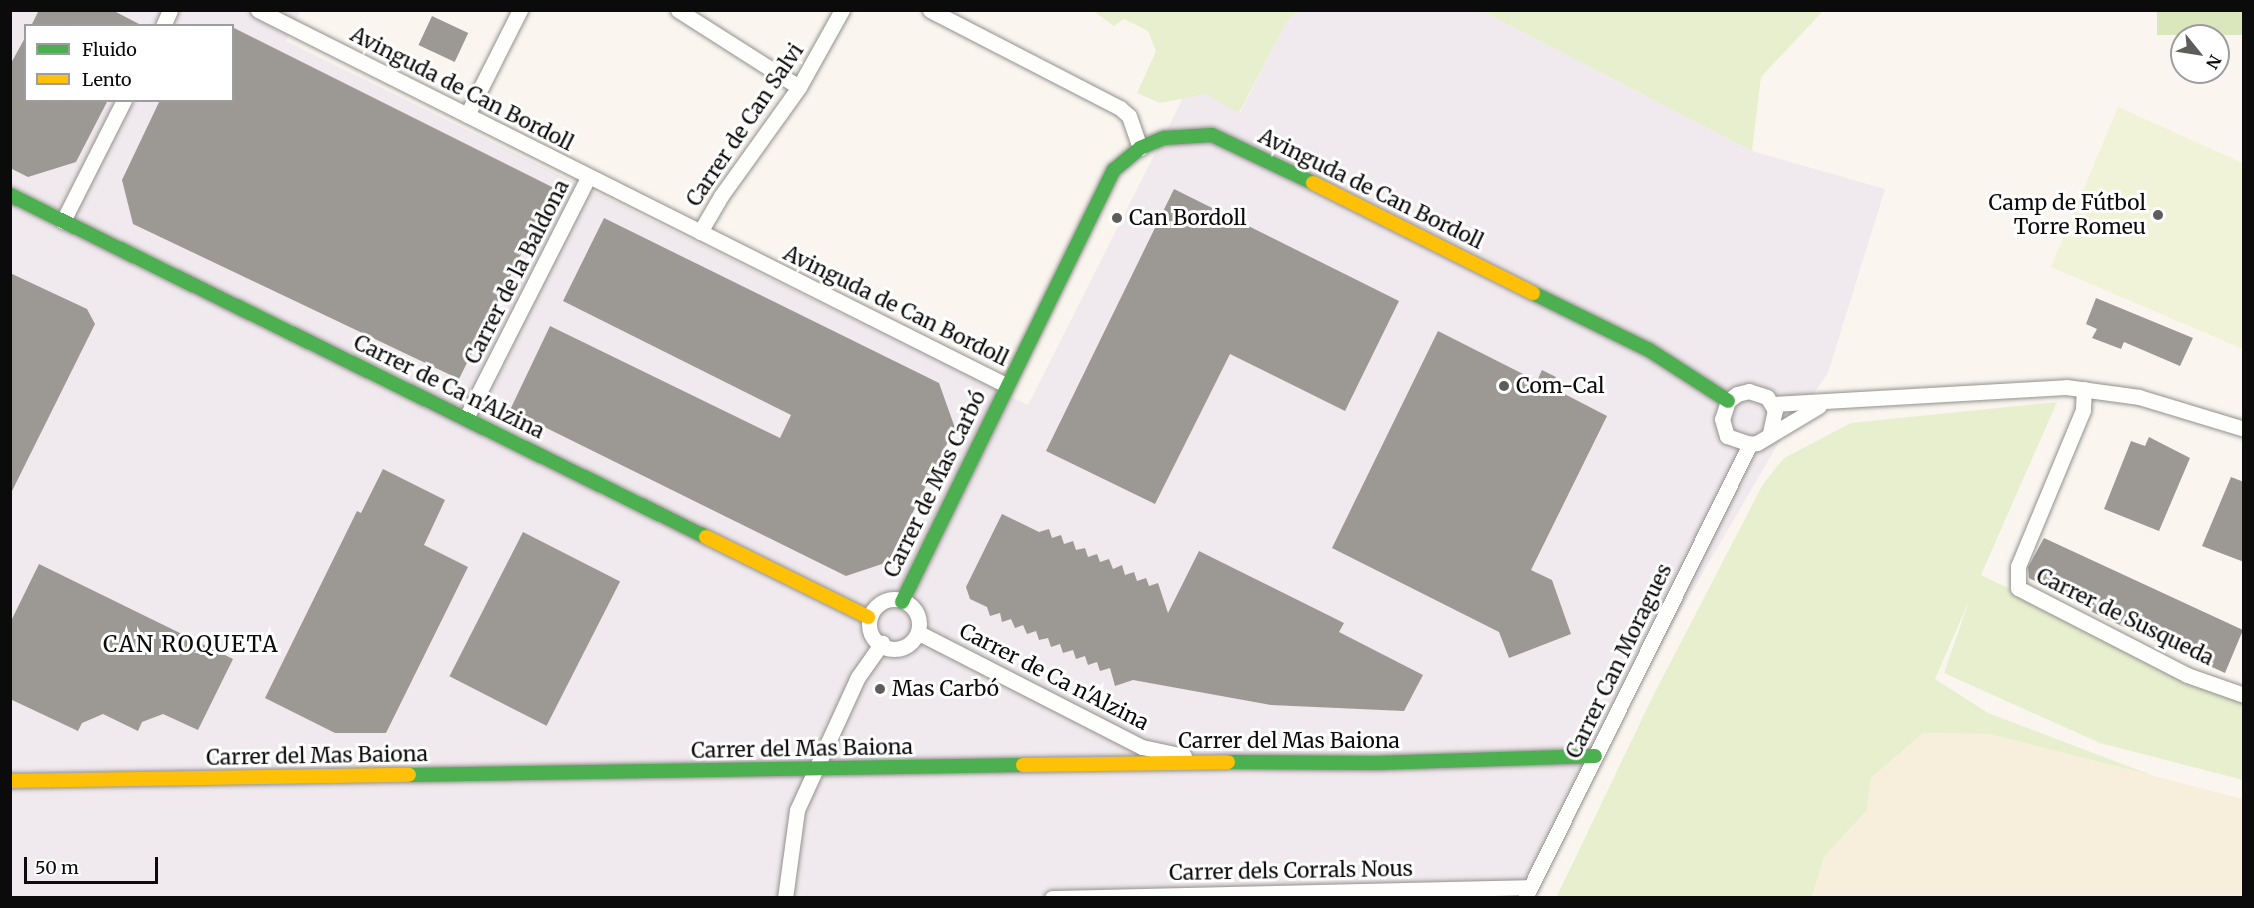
<!DOCTYPE html>
<meta charset="utf-8">
<style>
body{margin:0}
#map{position:relative;width:2254px;height:908px;overflow:hidden;background:#faf6ef;font-family:Merriweather,serif}
div>[style]{position:absolute}
[style*='--x']{left:calc(var(--x)*1px);top:calc(var(--y)*1px);width:calc(var(--w)*1px);rotate:calc(var(--a)*1deg)}
.industrial>*{inset:0;background:#f0e9ed}
.farmland>*{inset:0;background:#f7efdb}
.green>*{inset:0;background:#e8efcf}
.forest>*{inset:0;background:#dae6bc;transform-origin:0 0}
.pitch>*{inset:0;background:#f1f3d8}
.building>*{inset:0;background:#9c9995;transform-origin:0 0}
.roads{filter:drop-shadow(0 0 2px #93918e) drop-shadow(0 0 2px #93918e)}
.street>*{height:15px;margin:-7.5px;padding:0 7.5px;transform-origin:7.5px;border-radius:7.5px;background:#fefefd}
.street>.ring{margin:-7.5px;padding:0;box-sizing:content-box;background:none;border:15px solid #fefefd;border-radius:50%}
.fast>*{height:14px;margin:-7px;padding:0 7px;transform-origin:7px;border-radius:7px;background:#4caf50}
.slow>*{height:14px;margin:-7px;padding:0 7px;transform-origin:7px;border-radius:7px;background:#ffc107}
.dots>*{width:16px;height:16px;translate:-50% -50%;box-sizing:border-box;border:3px solid #fff;border-radius:50%}
span{translate:-50% -50%;white-space:nowrap;text-align:center;line-height:1.15;-webkit-text-stroke:6px #fff;paint-order:stroke}
.street-label{font-size:21px;color:#0b0b0b}
.poi-label{font-size:21px;color:#0b0b0b}
.right{translate:-100% -50%;text-align:right}
.left{translate:0 -50%;text-align:left}
.neighbourhood-label{font-size:22px;color:#0b0b0b;letter-spacing:1.5px}
.frame{position:absolute;inset:0;border:12px solid #0b0b0b;pointer-events:none}
.legend{position:absolute;left:24px;top:24px;width:210px;height:78px;box-sizing:border-box;background:#fff;border:2px solid #9d9d9d;margin:0;padding:8px 10px;list-style:none;font-size:18px;color:#0b0b0b}
.legend li{display:flex;align-items:center;gap:12px;height:30px}
.legend b{width:30px;border:2px solid #9d9d9d}
.north{position:absolute;left:2170px;top:24px;width:60px;height:60px;box-sizing:border-box;background:#fff;border:2px solid #9d9d9d;border-radius:50%;rotate:120deg;font-size:16px;font-weight:700;line-height:24px;text-align:center;color:#0b0b0b}
.north::after{content:'';display:block;margin:auto;width:21px;height:27px;background:#5f5d5b;clip-path:polygon(50% 0,100% 100%,50% 72%,0 100%)}
.scale{position:absolute;left:24px;top:857px;width:134px;height:27px;box-sizing:border-box;border:3px solid #0b0b0b;border-top:0;padding-left:8px;font-size:18px;line-height:21px;white-space:nowrap;color:#0b0b0b;-webkit-text-stroke:4px #fff;paint-order:stroke}
</style>
<div id="map">
<div class="industrial">
<i style="clip-path:polygon(evenodd,10px 11px,300px 11px,286px 41px,1028px 405px,1183px 98px,1206px 94px,1240px 113px,1288px 19px,1301px 11px,1482px 11px,1752px 151px,1885px 189px,1828px 373px,1779px 442px,1514px 897px,11px 897px,10px 11px,26px 26px,232px 26px,232px 100px,26px 100px,26px 26px)"></i>
</div>
<div class="farmland">
<i style="clip-path:polygon(1923px 733px,1990px 734px,2243px 799px,2243px 897px,1812px 898px,1824px 857px,1867px 810px,1871px 778px)"></i>
</div>
<div class="green">
<i style="clip-path:polygon(1093px 11px,1301px 11px,1288px 19px,1239px 113px,1206px 94px,1160px 103px,1137px 93px,1156px 51px,1148px 31px,1124px 19px,1114px 26px)"></i>
<i style="clip-path:polygon(1482px 11px,1823px 11px,1761px 77px,1752px 151px)"></i>
<i style="clip-path:polygon(2057px 402px,1981px 575px,2243px 701px,2243px 780px,2100px 743px,1944px 673px,1969px 601px,1935px 679px,1988px 713px,2154px 776px,1990px 734px,1923px 733px,1871px 778px,1867px 810px,1824px 857px,1812px 897px,1556px 898px,1652px 698px,1763px 484px,1784px 458px,1851px 423px)"></i>
</div>
<div class="forest">
<i style="left:2157px;top:11px;width:86px;height:24px"></i>
</div>
<div class="pitch">
<i style="clip-path:polygon(2118px 107px,2243px 163px,2243px 349px,2051px 267px)"></i>
</div>
<div class="building">
<i style="clip-path:polygon(39px 10px,112px 10px,143px 26px,31px 26px)"></i>
<i style="left:432px;top:16px;width:40px;height:32px;rotate:25deg"></i>
<i style="clip-path:polygon(232px 27px,554px 188px,459px 379px,133px 224px,122px 180px,160px 100px,232px 100px)"></i>
<i style="clip-path:polygon(26px 36px,26px 100px,108px 100px,76px 162px,28px 177px,10px 168px,10px 65px)"></i>
<i style="clip-path:polygon(1174px 189px,1399px 301px,1345px 411px,1230px 354px,1155px 504px,1046px 451px)"></i>
<i style="clip-path:polygon(604px 218px,939px 383px,955px 428px,888px 562px,846px 576px,510px 410px,550px 326px,780px 438px,791px 415px,563px 301px)"></i>
<i style="clip-path:polygon(10px 273px,87px 309px,95px 324px,10px 495px)"></i>
<i style="clip-path:polygon(2096px 298px,2193px 338px,2180px 366px,2124px 342px,2121px 349px,2092px 338px,2097px 329px,2086px 324px)"></i>
<i style="clip-path:polygon(1438px 331px,1537px 381px,1542px 370px,1556px 377px,1551px 387px,1607px 416px,1531px 570px,1552px 580px,1571px 634px,1509px 658px,1499px 632px,1332px 548px)"></i>
<i style="clip-path:polygon(2149px 437px,2190px 458px,2159px 531px,2104px 509px,2131px 441px,2145px 446px)"></i>
<i style="clip-path:polygon(383px 469px,445px 500px,424px 545px,468px 567px,386px 733px,335px 733px,265px 698px,357px 511px,361px 513px)"></i>
<i style="clip-path:polygon(2231px 477px,2244px 482px,2244px 562px,2202px 546px)"></i>
<i style="clip-path:polygon(1002px 514px,1039px 532px,1049px 529px,1052px 538px,1061px 535px,1064px 544px,1073px 541px,1076px 550px,1085px 548px,1088px 557px,1097px 554px,1100px 562px,1109px 559px,1113px 569px,1122px 565px,1125px 575px,1134px 572px,1137px 581px,1146px 578px,1149px 586px,1158px 583px,1168px 613px,1199px 551px,1344px 623px,1339px 632px,1423px 675px,1404px 711px,1271px 705px,1133px 680px,1115px 686px,1110px 668px,1100px 671px,1097px 662px,1088px 665px,1085px 656px,1076px 659px,1073px 650px,1063px 653px,1060px 644px,1051px 647px,1048px 638px,1039px 640px,1036px 631px,1027px 634px,1023px 625px,1015px 628px,1011px 619px,1002px 622px,1000px 613px,990px 616px,987px 607px,970px 599px,966px 587px)"></i>
<i style="left:523px;top:532px;width:109px;height:162px;rotate:27deg"></i>
<i style="clip-path:polygon(2044px 538px,2243px 630px,2225px 673px,2100px 616px,2029px 578px,2028px 567px)"></i>
<i style="clip-path:polygon(39px 564px,233px 659px,198px 730px,163px 714px,142px 722px,138px 731px,103px 714px,82px 723px,78px 731px,10px 699px,10px 623px)"></i>
</div>
<div class="roads">
<div class="street">
<i style="--x:258;--y:10;--w:837;--a:26.63"></i>
<i style="--x:678;--y:10;--w:143;--a:32.5"></i>
<i style="--x:930;--y:10;--w:214;--a:27.3"></i>
<i style="--x:1120;--y:108;--w:12;--a:42"></i>
<i style="--x:1129;--y:116;--w:34;--a:71"></i>
<i style="--x:163;--y:26;--w:17;--a:-66"></i>
<i style="--x:467;--y:115;--w:118;--a:-63.2"></i>
<i style="--x:63;--y:221;--w:136;--a:-63.2"></i>
<i style="--x:700;--y:232;--w:42;--a:-59.7"></i>
<i style="--x:721;--y:196;--w:134;--a:-54.4"></i>
<i style="--x:799;--y:87;--w:88;--a:-60.8"></i>
<i style="--x:2084;--y:389;--w:21;--a:93"></i>
<i style="--x:2083;--y:410;--w:169;--a:112.6"></i>
<i style="--x:2018;--y:566;--w:22;--a:90"></i>
<i style="--x:2018;--y:588;--w:190;--a:27.2"></i>
<i style="--x:2187;--y:675;--w:60;--a:19.3"></i>
<i style="--x:1773;--y:404;--w:293;--a:-3.3"></i>
<i style="--x:2066;--y:387;--w:74;--a:7.8"></i>
<i style="--x:2139;--y:397;--w:110;--a:16.9"></i>
<i style="--x:466;--y:418;--w:271;--a:-63.1"></i>
<i style="--x:1770;--y:433;--w:24;--a:-78"></i>
<i style="--x:1775;--y:410;--w:15;--a:-122"></i>
<i style="--x:1767;--y:397;--w:19;--a:-162"></i>
<i style="--x:1749;--y:391;--w:12;--a:166"></i>
<i style="--x:1737;--y:394;--w:11;--a:142"></i>
<i style="--x:1728;--y:401;--w:19;--a:108"></i>
<i style="--x:1722;--y:419;--w:18;--a:74"></i>
<i style="--x:1727;--y:436;--w:24;--a:19"></i>
<i style="--x:1750;--y:444;--w:7;--a:-8"></i>
<i style="--x:1757;--y:443;--w:72;--a:-30.8"></i>
<i class="ring" style="left:869px;top:599px;width:35px;height:35px"></i>
<i style="--x:919;--y:633;--w:250;--a:27.1"></i>
<i style="--x:1142;--y:747;--w:43;--a:12.1"></i>
<i style="--x:785;--y:898;--w:89;--a:-82.2"></i>
<i style="--x:797;--y:810;--w:146;--a:-65.4"></i>
<i style="--x:858;--y:677;--w:42;--a:-54.8"></i>
<i style="--x:1052;--y:898;--w:478;--a:-1.3"></i>
<i style="--x:1525;--y:898;--w:507;--a:-63.64"></i>
</div>
<div class="fast">
<i style="--x:10;--y:195;--w:775;--a:26.17"></i>
<i style="--x:1533;--y:293;--w:129;--a:26.2"></i>
<i style="--x:1649;--y:350;--w:94;--a:32.8"></i>
<i style="--x:902;--y:602;--w:481;--a:-63.9"></i>
<i style="--x:1114;--y:170;--w:34;--a:-40"></i>
<i style="--x:1140;--y:148;--w:26;--a:-23"></i>
<i style="--x:1164;--y:138;--w:48;--a:-3.6"></i>
<i style="--x:1212;--y:135;--w:112;--a:25.4"></i>
<i style="--x:1228;--y:762;--w:148;--a:0.4"></i>
<i style="--x:1376;--y:763;--w:219;--a:-1.8"></i>
<i style="--x:409;--y:775;--w:614;--a:-0.93"></i>
</div>
<div class="slow">
<i style="--x:1313;--y:183;--w:246;--a:26.6"></i>
<i style="--x:706;--y:537;--w:181;--a:26.3"></i>
<i style="--x:1023;--y:765;--w:205;--a:-0.8"></i>
<i style="--x:10;--y:781;--w:399;--a:-0.9"></i>
</div>
</div>
<div class="dots">
<i style="left:2158px;top:215px;background:#5f5d5b"></i>
<i style="left:1117px;top:218px;background:#5f5d5b"></i>
<i style="left:1504px;top:386px;background:#5f5d5b"></i>
<i style="left:880px;top:689px;background:#5f5d5b"></i>
</div>
<div class="street-label">
<span style="left:462px;top:89px;rotate:27deg">Avinguda de Can Bordoll</span>
<span style="left:745px;top:125px;rotate:-56deg">Carrer de Can Salvi</span>
<span style="left:1371px;top:189px;rotate:26deg">Avinguda de Can Bordoll</span>
<span style="left:517px;top:272px;rotate:-63deg">Carrer de la Baldona</span>
<span style="left:896px;top:306px;rotate:26deg">Avinguda de Can Bordoll</span>
<span style="left:449px;top:387px;rotate:26deg">Carrer de Ca n'Alzina</span>
<span style="left:935px;top:484px;rotate:-64deg">Carrer de Mas Carbó</span>
<span style="left:2125px;top:617px;rotate:26deg">Carrer de Susqueda</span>
<span style="left:1619px;top:661px;rotate:-64deg">Carrer Can Moragues</span>
<span style="left:1054px;top:677px;rotate:27deg">Carrer de Ca n'Alzina</span>
<span style="left:1289px;top:741px">Carrer del Mas Baiona</span>
<span style="left:802px;top:749px;rotate:-1deg">Carrer del Mas Baiona</span>
<span style="left:317px;top:756px;rotate:-1deg">Carrer del Mas Baiona</span>
<span style="left:1291px;top:871px;rotate:-1deg">Carrer dels Corrals Nous</span>
</div>
<div class="poi-label">
<span class="right" style="left:2146px;top:215px">Camp de Fútbol<br>Torre Romeu</span>
<span class="left" style="left:1129px;top:218px">Can Bordoll</span>
<span class="left" style="left:1516px;top:386px">Com-Cal</span>
<span class="left" style="left:892px;top:689px">Mas Carbó</span>
</div>
<div class="neighbourhood-label">
<span style="left:191px;top:645px">CAN ROQUETA</span>
</div>
<div class="frame"></div>
<ul class="legend">
<li><b style="height:8px;background:#4caf50"></b>Fluido</li>
<li><b style="height:8px;background:#ffc107"></b>Lento</li>
</ul>
<div class="north">N</div>
<div class="scale">50 m</div>
</div>
